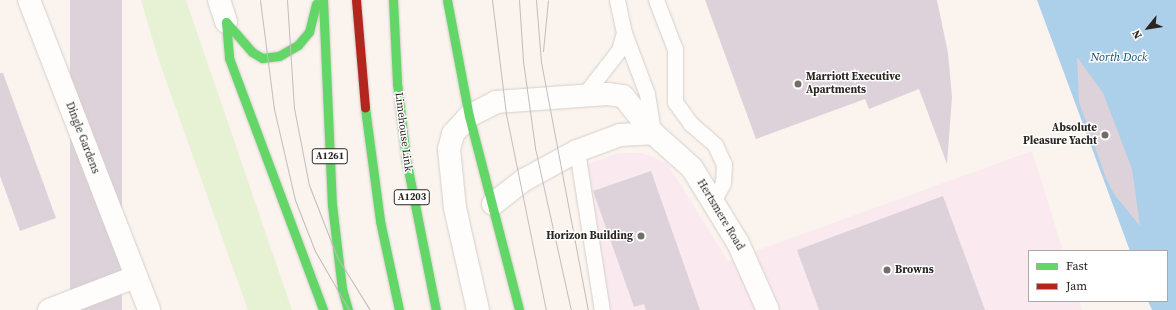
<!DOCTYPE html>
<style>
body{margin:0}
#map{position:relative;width:1176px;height:310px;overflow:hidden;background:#faf3ee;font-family:"Source Serif 4",serif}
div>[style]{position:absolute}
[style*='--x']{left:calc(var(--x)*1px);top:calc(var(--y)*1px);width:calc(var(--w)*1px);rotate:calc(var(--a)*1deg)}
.commercial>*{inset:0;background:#faeaf0}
.green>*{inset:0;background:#e7f2d4}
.water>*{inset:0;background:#accfea}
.building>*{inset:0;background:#ddd2d9;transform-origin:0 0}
.roads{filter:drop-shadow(0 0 1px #d5cfca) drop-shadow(0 0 1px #d5cfca)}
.lane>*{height:15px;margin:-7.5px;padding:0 7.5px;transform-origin:7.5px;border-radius:7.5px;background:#fefdfc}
.street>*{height:22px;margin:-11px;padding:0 11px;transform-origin:11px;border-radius:11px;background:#fefdfc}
.fast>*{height:9px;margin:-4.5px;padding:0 4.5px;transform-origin:4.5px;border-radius:4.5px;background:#63d668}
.jam>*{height:9px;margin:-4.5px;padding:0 4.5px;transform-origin:4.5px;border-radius:4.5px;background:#b3261e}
.tram>*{height:1px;margin:-0.5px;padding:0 0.5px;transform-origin:0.5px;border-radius:0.5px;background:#bfbdbd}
.dots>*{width:11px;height:11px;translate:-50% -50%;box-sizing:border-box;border:2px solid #fff;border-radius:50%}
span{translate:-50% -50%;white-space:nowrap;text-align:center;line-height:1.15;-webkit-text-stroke:3px #fff;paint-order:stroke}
.shield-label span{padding:1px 3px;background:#fff;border:1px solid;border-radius:3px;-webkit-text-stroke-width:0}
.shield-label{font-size:10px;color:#2b2521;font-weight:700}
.poi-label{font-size:11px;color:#2b2521;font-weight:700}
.left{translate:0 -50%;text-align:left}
.right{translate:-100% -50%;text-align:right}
.street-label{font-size:11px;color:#2b2521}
.water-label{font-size:12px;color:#114d74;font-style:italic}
.legend{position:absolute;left:1028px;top:250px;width:140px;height:52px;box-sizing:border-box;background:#fff;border:1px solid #aaa8a6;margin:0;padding:5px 7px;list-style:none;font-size:12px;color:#2b2521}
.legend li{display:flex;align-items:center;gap:8px;height:20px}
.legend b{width:20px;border:1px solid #aaa8a6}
.north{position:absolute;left:1128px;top:8px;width:40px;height:40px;-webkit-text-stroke:3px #fff;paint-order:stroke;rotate:240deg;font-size:11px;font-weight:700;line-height:16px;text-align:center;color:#2b2521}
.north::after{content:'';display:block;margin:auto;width:14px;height:18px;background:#2b2521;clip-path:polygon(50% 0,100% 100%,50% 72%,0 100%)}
</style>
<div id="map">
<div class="commercial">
<i style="clip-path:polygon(1032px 151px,1063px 251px,1029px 251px,1029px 301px,1079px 301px,1082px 310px,597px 310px,573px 170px,618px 153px,643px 153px,667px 163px,728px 261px)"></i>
</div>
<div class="green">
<i style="clip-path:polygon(141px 0,186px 0,292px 310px,248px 310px,158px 58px)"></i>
</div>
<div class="water">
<i style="clip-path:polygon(1037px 0,1176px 0,1176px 310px,1152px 310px,1148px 301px,1167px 301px,1167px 251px,1130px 251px)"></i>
</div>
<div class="building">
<i style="left:70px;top:0;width:52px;height:330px"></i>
<i style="clip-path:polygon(705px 0,937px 0,948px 53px,952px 97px,947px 164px,919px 89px,869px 109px,865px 99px,756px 139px)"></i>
<i style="clip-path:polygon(1077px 57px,1103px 93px,1132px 169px,1140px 226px,1114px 194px,1106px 178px,1079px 102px)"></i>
<i style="clip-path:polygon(0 73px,3px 73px,56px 218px,20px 231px,0 176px)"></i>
<i style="clip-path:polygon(651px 171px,700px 310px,646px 310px,644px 304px,634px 307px,593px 191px)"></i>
<i style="clip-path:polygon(943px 196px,985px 310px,819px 310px,797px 250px)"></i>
</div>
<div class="roads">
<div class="lane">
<i style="--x:617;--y:0;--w:34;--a:78"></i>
<i style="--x:624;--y:33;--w:65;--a:69.3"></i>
<i style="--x:647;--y:94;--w:38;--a:81"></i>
<i style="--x:656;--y:0;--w:53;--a:68.8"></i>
<i style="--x:675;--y:49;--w:53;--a:90"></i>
<i style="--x:675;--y:102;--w:26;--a:54"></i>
<i style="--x:690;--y:123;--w:33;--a:41"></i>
<i style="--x:715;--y:145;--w:21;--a:65"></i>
<i style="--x:724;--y:164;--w:19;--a:93"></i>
<i style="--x:723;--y:183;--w:18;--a:119"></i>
<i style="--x:584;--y:95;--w:57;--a:-52.1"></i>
<i style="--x:619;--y:50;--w:18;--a:-74"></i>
<i style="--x:577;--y:151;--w:161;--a:81.1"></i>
</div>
<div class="street">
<i style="--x:29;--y:0;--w:332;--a:68.8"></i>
<i style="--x:219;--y:0;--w:23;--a:72"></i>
<i style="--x:493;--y:204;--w:39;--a:-38"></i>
<i style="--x:524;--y:180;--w:60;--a:-28.7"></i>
<i style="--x:577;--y:151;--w:46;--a:-20.4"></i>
<i style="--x:620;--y:135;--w:33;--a:-3"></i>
<i style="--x:49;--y:310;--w:92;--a:-21"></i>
<i style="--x:478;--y:310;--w:105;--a:-102.7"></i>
<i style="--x:455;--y:208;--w:59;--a:-95.8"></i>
<i style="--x:449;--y:149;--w:16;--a:-75"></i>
<i style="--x:453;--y:134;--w:24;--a:-48"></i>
<i style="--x:469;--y:116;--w:30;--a:-27"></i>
<i style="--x:496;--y:102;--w:112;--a:-4.1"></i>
<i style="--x:608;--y:94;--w:15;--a:8"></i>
<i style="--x:623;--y:96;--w:48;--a:51"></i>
<i style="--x:653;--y:133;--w:52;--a:41.9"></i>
<i style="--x:692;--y:168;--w:88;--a:58.5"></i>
<i style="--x:738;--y:243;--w:73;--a:65.9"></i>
</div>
<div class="fast">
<i style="--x:323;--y:0;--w:205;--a:87.5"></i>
<i style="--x:332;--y:205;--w:85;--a:83.2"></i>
<i style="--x:342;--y:289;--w:22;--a:74"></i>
<i style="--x:393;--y:0;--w:83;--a:87.2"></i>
<i style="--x:397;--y:83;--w:77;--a:83.2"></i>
<i style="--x:406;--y:159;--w:154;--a:78.8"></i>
<i style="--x:447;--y:0;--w:118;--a:79.3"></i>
<i style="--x:469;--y:116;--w:200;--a:75.5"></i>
<i style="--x:226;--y:22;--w:36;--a:85"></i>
<i style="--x:229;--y:58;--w:269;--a:69.5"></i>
<i style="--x:226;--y:22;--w:40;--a:49"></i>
<i style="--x:252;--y:52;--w:12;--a:31"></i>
<i style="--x:262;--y:58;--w:17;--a:-7"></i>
<i style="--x:279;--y:56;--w:22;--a:-30"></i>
<i style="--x:298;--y:45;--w:17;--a:-50"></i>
<i style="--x:309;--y:32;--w:29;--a:-76"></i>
<i style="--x:365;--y:108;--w:114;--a:82.4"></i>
<i style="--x:380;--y:221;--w:91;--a:77.9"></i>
</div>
<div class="jam">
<i style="--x:356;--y:0;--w:108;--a:85.2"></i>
</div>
</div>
<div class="tram">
<i style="--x:260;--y:0;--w:110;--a:82.7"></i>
<i style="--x:274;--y:109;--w:93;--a:77"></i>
<i style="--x:295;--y:200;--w:55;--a:68.6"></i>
<i style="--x:315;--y:251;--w:68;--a:60"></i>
<i style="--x:287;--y:0;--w:108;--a:86.3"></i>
<i style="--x:294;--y:108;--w:78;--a:79"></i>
<i style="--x:309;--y:185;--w:77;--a:68.7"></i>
<i style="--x:337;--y:257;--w:62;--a:58.1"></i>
<i style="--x:492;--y:0;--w:115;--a:83"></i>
<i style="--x:506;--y:114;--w:200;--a:78.5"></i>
<i style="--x:519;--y:0;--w:61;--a:86.2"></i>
<i style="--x:523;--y:61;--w:88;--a:82.1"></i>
<i style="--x:535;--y:148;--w:166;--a:77.5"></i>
<i style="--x:536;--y:0;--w:62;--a:85.4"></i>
<i style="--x:541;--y:62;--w:252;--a:79.3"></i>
<i style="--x:543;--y:51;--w:51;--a:-84.4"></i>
</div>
<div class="dots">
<i style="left:798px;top:84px;background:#736d69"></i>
<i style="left:1105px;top:135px;background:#736d69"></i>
<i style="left:641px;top:236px;background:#736d69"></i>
<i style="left:887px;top:270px;background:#736d69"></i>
</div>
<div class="shield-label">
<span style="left:330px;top:156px">A1261</span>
<span style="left:412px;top:197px">A1203</span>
</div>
<div class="poi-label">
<span class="left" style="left:806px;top:84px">Marriott Executive<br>Apartments</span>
<span class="right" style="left:1097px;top:135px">Absolute<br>Pleasure Yacht</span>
<span class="right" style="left:633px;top:236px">Horizon Building</span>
<span class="left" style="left:895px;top:270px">Browns</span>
</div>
<div class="street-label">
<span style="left:403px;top:132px;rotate:83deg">Limehouse Link</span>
<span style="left:82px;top:138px;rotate:69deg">Dingle Gardens</span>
<span style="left:720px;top:215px;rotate:59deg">Hertsmere Road</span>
</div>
<div class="water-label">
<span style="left:1119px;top:58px">North Dock</span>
</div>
<ul class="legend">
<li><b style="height:5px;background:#63d668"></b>Fast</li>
<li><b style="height:5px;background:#b3261e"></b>Jam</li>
</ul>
<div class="north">N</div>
</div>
